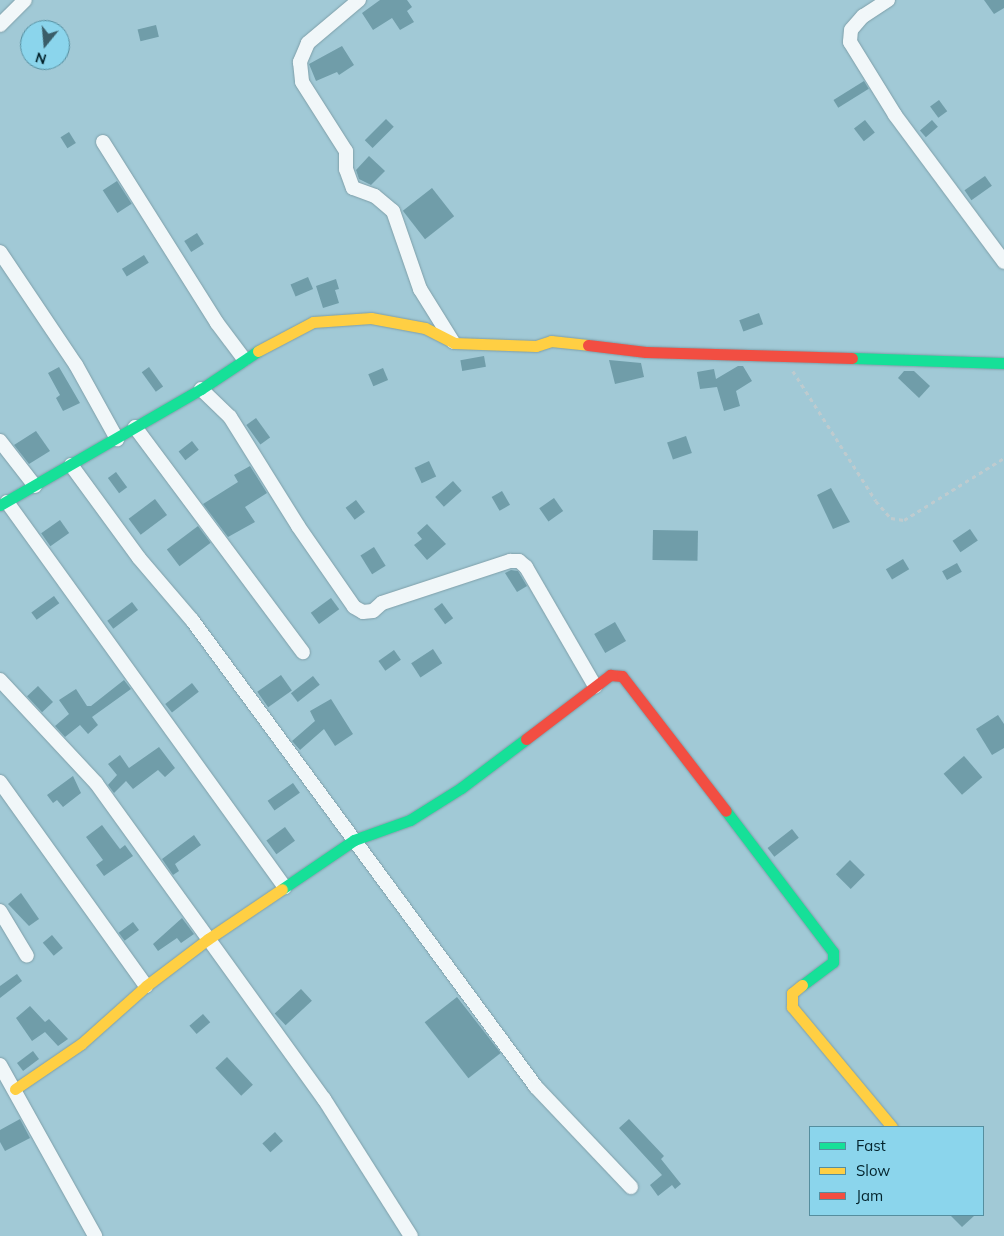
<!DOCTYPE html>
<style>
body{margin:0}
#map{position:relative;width:1004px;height:1236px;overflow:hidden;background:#a1c9d6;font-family:Mulish,sans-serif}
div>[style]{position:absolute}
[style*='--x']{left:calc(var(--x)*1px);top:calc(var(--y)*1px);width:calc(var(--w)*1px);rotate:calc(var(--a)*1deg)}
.building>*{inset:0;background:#709da9;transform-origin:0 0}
.path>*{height:2.5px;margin-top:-1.25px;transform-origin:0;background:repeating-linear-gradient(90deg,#becbcf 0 4px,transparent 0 8px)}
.roads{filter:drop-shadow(0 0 1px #7e9fa9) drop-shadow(0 0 1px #7e9fa9)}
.street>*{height:14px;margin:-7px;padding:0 7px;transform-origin:7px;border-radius:7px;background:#f1f7f9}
.fast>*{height:11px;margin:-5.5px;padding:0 5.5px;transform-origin:5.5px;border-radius:5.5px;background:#16e098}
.slow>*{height:11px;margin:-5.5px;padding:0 5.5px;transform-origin:5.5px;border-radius:5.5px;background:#ffcf43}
.jam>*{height:11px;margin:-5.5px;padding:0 5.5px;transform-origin:5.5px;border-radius:5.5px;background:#f24e42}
span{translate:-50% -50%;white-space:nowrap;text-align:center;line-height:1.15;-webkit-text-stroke:5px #8bd5ec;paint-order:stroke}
.legend{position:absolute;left:809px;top:1126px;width:175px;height:90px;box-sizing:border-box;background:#8bd5ec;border:1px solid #558e9f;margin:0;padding:6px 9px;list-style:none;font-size:15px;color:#03232c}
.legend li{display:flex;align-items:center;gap:10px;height:25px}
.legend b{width:25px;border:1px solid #558e9f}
.north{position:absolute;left:20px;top:20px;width:50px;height:50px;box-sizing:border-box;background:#8bd5ec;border:1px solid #558e9f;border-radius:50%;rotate:197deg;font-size:14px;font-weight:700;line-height:20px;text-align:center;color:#03232c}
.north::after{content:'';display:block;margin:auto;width:18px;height:22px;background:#3a5d68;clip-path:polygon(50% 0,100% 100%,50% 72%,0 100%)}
</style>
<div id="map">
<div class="building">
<i style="clip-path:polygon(380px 0,407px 0,412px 7px,407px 11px,414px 22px,400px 30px,392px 18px,373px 30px,362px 13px)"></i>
<i style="clip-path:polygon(984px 0,1004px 0,1004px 8px,994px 14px)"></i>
<i style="left:156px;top:25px;width:12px;height:19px;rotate:76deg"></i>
<i style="clip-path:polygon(342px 46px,354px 65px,339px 75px,337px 72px,316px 81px,309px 64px)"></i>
<i style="left:864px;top:81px;width:9px;height:36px;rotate:58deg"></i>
<i style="left:939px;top:100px;width:14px;height:11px;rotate:54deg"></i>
<i style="left:386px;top:119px;width:11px;height:30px;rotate:45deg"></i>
<i style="left:865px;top:120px;width:16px;height:14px;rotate:52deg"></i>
<i style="left:932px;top:120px;width:9px;height:16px;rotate:49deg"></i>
<i style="left:69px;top:132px;width:13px;height:10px;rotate:58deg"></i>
<i style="clip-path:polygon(369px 156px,385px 171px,371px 185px,359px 179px,356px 170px)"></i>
<i style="left:985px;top:176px;width:12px;height:25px;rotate:55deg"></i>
<i style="left:117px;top:181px;width:27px;height:17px;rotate:57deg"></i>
<i style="left:432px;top:188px;width:36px;height:37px;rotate:52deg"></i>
<i style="left:197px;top:233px;width:13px;height:15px;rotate:58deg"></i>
<i style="left:144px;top:255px;width:9px;height:26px;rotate:58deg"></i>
<i style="left:308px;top:277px;width:13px;height:19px;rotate:67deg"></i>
<i style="clip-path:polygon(336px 279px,339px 289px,335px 290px,339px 303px,323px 308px,316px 286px)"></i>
<i style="left:759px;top:313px;width:12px;height:21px;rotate:70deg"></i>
<i style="left:484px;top:356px;width:11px;height:24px;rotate:80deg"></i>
<i style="clip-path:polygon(609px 360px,641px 363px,644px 377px,615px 384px)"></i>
<i style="clip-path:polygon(738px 366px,743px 366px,752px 381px,736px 391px,740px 406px,724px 411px,717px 387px,700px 389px,697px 372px,714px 369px,716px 379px)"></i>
<i style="clip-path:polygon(59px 367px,80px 403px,63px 411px,56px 398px,60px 395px,48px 373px)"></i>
<i style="left:149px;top:367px;width:24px;height:9px;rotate:54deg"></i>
<i style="left:383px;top:368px;width:13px;height:16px;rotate:67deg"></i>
<i style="clip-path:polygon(904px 371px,914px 371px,930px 386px,919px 398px,898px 378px)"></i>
<i style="left:256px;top:418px;width:24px;height:12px;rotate:54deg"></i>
<i style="clip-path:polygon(36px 431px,50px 451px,29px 464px,14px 445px)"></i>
<i style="left:686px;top:436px;width:18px;height:20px;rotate:71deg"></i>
<i style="left:192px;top:441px;width:11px;height:17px;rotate:52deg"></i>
<i style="left:429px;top:461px;width:17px;height:16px;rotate:65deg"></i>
<i style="clip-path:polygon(250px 466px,267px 493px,245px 507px,255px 522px,228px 537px,203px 504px,238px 482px,234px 475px)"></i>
<i style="left:116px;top:472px;width:19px;height:10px;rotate:54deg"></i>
<i style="left:453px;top:481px;width:13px;height:24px;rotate:48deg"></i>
<i style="clip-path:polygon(831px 488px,850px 522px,833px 529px,817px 495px)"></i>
<i style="left:502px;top:491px;width:16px;height:12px;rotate:60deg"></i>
<i style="left:554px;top:498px;width:16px;height:18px;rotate:55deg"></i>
<i style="left:155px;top:499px;width:20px;height:33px;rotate:53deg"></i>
<i style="left:356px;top:500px;width:15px;height:13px;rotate:53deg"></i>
<i style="left:60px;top:520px;width:16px;height:23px;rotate:55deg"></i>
<i style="clip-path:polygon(427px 524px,446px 544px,427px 560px,414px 545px,422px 539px,417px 533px)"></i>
<i style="left:198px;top:526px;width:21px;height:39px;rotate:53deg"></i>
<i style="left:970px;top:529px;width:14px;height:21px;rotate:56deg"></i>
<i style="left:653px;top:530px;width:45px;height:30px;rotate:1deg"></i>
<i style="left:374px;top:547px;width:22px;height:16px;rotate:58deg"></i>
<i style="left:903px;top:559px;width:12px;height:20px;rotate:59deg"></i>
<i style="left:957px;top:563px;width:10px;height:17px;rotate:61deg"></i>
<i style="clip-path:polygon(511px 570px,518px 571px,527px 586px,517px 592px,505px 573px)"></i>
<i style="left:54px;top:596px;width:9px;height:28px;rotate:54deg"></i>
<i style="left:331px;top:598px;width:14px;height:25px;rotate:54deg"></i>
<i style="left:132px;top:602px;width:10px;height:31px;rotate:53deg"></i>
<i style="left:442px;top:603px;width:19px;height:10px;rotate:54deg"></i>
<i style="left:615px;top:622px;width:22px;height:24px;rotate:60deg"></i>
<i style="left:433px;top:649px;width:17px;height:26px;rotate:57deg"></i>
<i style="left:394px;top:650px;width:12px;height:19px;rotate:55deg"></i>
<i style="left:281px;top:675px;width:19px;height:29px;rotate:55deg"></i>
<i style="left:313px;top:676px;width:11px;height:28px;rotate:52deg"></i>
<i style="clip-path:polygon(124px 680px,131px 689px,92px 717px,98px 725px,88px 734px,80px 725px,65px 737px,55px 726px,69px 714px,59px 700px,76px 689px,87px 706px,91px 706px)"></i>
<i style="left:192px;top:683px;width:11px;height:34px;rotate:52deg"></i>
<i style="left:38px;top:686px;width:22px;height:15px;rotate:47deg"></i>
<i style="clip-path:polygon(331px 699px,353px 734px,335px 746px,324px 729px,300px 750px,292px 741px,315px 721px,310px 711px)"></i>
<i style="clip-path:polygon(998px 715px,1004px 724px,1004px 748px,992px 755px,976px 729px)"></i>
<i style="clip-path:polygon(159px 747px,175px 768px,165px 777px,158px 770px,133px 789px,126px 781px,114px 793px,108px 785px,117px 775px,108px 764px,120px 755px,129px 768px)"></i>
<i style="left:964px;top:756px;width:28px;height:27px;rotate:49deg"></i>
<i style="clip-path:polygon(73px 776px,81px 793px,63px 807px,57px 800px,53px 803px,47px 795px)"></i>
<i style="left:293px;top:783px;width:12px;height:31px;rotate:55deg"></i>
<i style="clip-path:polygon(102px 825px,120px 849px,125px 845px,133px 856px,104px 876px,96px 865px,103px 860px,86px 837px)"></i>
<i style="left:285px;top:827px;width:17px;height:23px;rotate:54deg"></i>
<i style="left:792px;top:829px;width:11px;height:31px;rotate:52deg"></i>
<i style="clip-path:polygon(194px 835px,201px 845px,175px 864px,179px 871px,173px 875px,162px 859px)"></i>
<i style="left:850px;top:860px;width:21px;height:20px;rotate:45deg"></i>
<i style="clip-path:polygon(21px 893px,39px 919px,29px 926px,8px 904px)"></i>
<i style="clip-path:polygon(182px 918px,194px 934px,181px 943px,177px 938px,158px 951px,153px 944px)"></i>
<i style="left:133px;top:922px;width:10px;height:18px;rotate:53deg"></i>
<i style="left:52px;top:935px;width:17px;height:12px;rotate:50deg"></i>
<i style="clip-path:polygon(17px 974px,22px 981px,0 998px,0 986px)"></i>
<i style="left:301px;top:989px;width:16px;height:36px;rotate:47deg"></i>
<i style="left:457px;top:997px;width:71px;height:41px;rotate:52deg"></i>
<i style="clip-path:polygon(30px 1006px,45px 1022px,49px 1019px,68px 1039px,58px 1046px,45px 1032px,32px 1041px,16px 1018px)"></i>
<i style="left:203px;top:1014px;width:11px;height:18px;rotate:49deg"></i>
<i style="left:33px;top:1051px;width:10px;height:20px;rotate:53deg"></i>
<i style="left:227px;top:1057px;width:38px;height:16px;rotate:47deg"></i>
<i style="clip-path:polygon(20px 1119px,30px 1138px,5px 1151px,0 1142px,0 1130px)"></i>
<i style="clip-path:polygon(629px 1119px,664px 1156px,661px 1159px,681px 1184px,675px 1189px,672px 1185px,658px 1196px,650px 1185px,662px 1175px,619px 1128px)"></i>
<i style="left:275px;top:1132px;width:12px;height:17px;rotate:48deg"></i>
<i style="clip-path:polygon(950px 1215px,975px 1215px,962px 1227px)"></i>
</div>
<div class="path">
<i style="--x:793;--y:371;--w:154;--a:57.4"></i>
<i style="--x:876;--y:501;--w:23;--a:49"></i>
<i style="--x:891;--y:518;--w:13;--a:9"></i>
<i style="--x:904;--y:520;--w:118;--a:-31.8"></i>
</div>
<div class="roads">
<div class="street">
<i style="--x:359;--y:0;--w:67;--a:139.9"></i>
<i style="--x:308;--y:43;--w:21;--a:113"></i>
<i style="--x:300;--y:62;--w:20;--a:84"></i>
<i style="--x:302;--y:82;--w:82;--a:57.5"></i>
<i style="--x:346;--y:151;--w:18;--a:90"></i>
<i style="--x:346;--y:169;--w:20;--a:70"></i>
<i style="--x:353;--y:188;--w:23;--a:20"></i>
<i style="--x:375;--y:196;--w:23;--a:40"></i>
<i style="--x:393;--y:211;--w:83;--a:70.9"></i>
<i style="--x:420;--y:289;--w:62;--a:58.1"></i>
<i style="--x:888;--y:0;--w:30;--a:147"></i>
<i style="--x:863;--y:16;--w:18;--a:131"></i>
<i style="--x:851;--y:30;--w:12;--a:95"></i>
<i style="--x:850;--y:42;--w:86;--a:58.3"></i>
<i style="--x:895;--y:115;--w:183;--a:53.4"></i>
<i style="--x:0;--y:25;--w:35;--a:-45"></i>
<i style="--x:103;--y:142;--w:214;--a:57.8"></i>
<i style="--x:217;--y:323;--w:45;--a:53.1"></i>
<i style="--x:0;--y:252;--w:136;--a:56.1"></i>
<i style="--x:76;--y:365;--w:85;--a:61"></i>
<i style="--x:201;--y:389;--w:40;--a:44"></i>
<i style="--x:230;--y:417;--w:128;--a:58"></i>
<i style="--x:298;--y:526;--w:98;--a:55.3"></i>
<i style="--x:354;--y:607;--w:10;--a:29"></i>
<i style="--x:363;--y:612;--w:10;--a:-6"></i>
<i style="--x:373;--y:611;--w:12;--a:-42"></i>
<i style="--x:382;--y:603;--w:135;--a:-18.2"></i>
<i style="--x:510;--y:561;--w:9;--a:0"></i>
<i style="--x:519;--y:561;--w:9;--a:41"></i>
<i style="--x:526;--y:567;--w:138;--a:59.9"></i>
<i style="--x:135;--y:427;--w:281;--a:53.3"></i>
<i style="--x:0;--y:441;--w:57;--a:52.1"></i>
<i style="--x:71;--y:465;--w:115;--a:53.8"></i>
<i style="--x:139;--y:558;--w:82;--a:49.5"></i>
<i style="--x:192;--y:620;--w:580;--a:53.62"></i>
<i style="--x:536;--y:1087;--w:138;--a:46.5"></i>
<i style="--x:7;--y:502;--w:475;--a:54.2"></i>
<i style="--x:0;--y:680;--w:141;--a:47"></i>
<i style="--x:96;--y:783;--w:390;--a:54.2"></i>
<i style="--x:324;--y:1099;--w:162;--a:57.6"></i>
<i style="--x:0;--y:782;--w:251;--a:54.4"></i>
<i style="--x:0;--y:911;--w:52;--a:59"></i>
<i style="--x:0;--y:1065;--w:196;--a:60.9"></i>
</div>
<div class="fast">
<i style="--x:852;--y:358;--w:152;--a:1.9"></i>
<i style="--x:0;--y:505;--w:232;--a:-30"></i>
<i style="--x:201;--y:389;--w:69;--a:-33.7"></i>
<i style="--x:726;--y:811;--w:177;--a:52.8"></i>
<i style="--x:833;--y:952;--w:10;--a:90"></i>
<i style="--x:833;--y:962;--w:39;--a:143"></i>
<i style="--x:282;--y:889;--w:87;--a:-34.2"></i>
<i style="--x:354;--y:840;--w:59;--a:-19.7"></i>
<i style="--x:410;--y:820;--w:60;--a:-32.1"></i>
<i style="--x:461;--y:788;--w:81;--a:-37"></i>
</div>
<div class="slow">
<i style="--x:258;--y:351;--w:62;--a:-27.8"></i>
<i style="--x:313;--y:322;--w:58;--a:-3.9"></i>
<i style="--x:371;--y:318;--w:55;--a:10.5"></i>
<i style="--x:425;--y:328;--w:33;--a:27"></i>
<i style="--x:454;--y:343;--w:82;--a:2.1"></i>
<i style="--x:536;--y:346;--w:16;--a:-18"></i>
<i style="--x:551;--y:341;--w:37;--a:6"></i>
<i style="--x:802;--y:985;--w:13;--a:141"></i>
<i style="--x:792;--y:993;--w:14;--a:90"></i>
<i style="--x:792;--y:1007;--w:156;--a:50.2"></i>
<i style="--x:15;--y:1089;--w:80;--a:-34.3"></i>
<i style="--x:81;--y:1044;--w:87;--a:-41.7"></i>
<i style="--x:146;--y:986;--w:78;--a:-37.2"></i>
<i style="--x:208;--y:939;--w:89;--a:-34"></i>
</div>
<div class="jam">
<i style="--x:588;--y:345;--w:58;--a:6.9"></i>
<i style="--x:646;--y:352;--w:206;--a:1.7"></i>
<i style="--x:526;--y:739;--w:106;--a:-37.3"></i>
<i style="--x:610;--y:675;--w:12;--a:5"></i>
<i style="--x:622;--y:676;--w:170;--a:52.4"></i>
</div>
</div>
<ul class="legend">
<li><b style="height:6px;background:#16e098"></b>Fast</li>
<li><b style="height:6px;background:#ffcf43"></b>Slow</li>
<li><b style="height:6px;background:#f24e42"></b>Jam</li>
</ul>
<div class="north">N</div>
</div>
